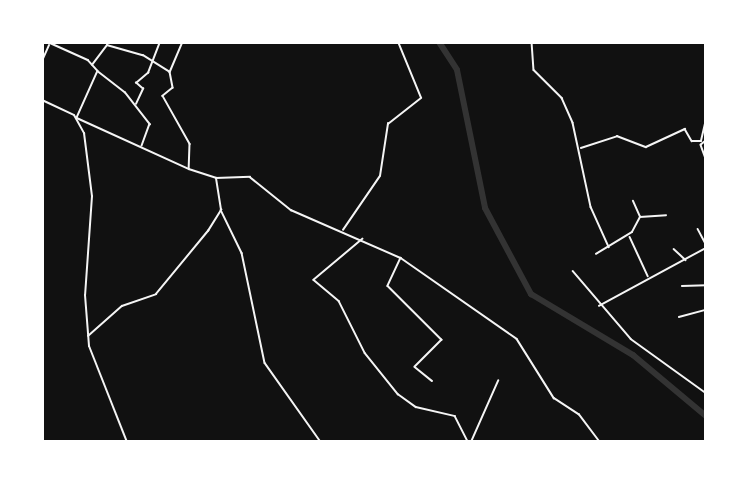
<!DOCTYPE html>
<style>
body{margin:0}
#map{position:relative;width:748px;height:484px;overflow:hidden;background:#111;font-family:Montserrat,sans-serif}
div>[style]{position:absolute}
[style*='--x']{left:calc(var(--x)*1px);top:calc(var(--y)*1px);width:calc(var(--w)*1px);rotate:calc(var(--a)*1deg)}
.river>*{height:6px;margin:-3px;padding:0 3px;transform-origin:3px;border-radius:3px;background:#333}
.minor>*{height:1.5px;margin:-0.75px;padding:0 0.75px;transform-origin:0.75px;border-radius:0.75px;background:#f5f5f5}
.tertiary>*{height:1.5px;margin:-0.75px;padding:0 0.75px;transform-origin:0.75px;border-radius:0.75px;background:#f5f5f5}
.secondary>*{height:2px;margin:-1px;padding:0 1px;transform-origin:1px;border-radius:1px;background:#f5f5f5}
span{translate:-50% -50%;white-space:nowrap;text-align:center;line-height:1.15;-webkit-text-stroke:6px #fff;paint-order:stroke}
.frame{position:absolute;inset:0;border:44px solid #fff;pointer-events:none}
</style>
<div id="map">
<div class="river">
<i style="--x:439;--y:42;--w:33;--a:57"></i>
<i style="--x:457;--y:70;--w:141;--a:78.5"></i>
<i style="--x:485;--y:208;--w:98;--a:61.9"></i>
<i style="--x:531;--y:294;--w:119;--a:30.9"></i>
<i style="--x:633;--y:355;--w:95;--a:39.9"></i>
</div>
<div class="minor">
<i style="--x:48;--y:42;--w:44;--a:24.2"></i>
<i style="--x:88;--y:60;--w:15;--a:48"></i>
<i style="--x:98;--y:71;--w:51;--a:114.1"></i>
<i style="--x:77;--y:118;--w:123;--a:24.5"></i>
<i style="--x:189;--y:169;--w:28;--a:18"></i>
<i style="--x:216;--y:178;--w:34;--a:-2"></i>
<i style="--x:250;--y:177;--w:53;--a:38.8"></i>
<i style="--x:291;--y:210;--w:120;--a:23.6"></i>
<i style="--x:401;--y:258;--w:141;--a:34.9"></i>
<i style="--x:517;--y:339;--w:70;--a:57.9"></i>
<i style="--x:554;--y:398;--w:30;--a:33"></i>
<i style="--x:579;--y:414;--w:35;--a:53"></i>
<i style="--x:183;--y:42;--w:33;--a:113"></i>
<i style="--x:170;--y:72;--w:16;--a:79"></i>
<i style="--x:173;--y:88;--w:13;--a:141"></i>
<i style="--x:163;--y:96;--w:55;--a:60.6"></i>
<i style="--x:190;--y:144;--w:24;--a:92"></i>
<i style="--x:532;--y:42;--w:28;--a:86"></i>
<i style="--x:534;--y:70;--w:40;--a:45"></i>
<i style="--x:562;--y:98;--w:27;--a:66"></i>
<i style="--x:573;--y:123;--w:86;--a:77.9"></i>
<i style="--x:591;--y:207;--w:44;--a:65.8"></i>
<i style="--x:42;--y:61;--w:17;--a:-66"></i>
<i style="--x:92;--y:65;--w:25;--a:-53"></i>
<i style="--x:107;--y:45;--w:37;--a:16"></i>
<i style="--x:143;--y:55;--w:31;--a:32"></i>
<i style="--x:99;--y:72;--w:33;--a:38"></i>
<i style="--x:125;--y:92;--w:41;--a:52"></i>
<i style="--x:150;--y:124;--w:23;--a:110"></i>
<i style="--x:136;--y:104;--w:17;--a:-65"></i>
<i style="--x:143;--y:89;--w:9;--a:-139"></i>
<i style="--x:136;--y:83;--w:16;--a:-40"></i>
<i style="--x:148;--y:73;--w:33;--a:-69"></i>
<i style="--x:581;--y:148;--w:38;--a:-18"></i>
<i style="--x:617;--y:136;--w:31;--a:21"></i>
<i style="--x:646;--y:147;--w:43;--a:-24.8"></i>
<i style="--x:685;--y:129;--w:14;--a:60"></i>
<i style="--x:692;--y:141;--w:9;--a:0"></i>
<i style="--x:701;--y:141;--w:23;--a:-77"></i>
<i style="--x:221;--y:210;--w:48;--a:64"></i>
<i style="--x:242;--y:253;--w:112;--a:78.2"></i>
<i style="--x:265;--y:363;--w:97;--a:54.7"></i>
<i style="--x:640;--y:217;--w:26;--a:-4"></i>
<i style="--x:698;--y:229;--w:17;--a:62"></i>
<i style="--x:630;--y:237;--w:43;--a:65.2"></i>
<i style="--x:363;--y:239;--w:64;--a:140.1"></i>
<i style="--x:314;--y:280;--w:33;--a:40"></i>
<i style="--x:339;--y:301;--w:58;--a:63.4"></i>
<i style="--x:365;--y:353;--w:53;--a:51.2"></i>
<i style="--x:398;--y:394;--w:22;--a:36"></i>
<i style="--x:416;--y:407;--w:40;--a:13"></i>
<i style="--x:455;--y:416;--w:29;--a:63"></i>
<i style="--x:674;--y:249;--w:16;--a:43"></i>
<i style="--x:596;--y:254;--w:42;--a:-31.4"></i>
<i style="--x:632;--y:232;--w:17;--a:-62"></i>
<i style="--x:640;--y:217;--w:17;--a:-114"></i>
<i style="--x:401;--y:258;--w:31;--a:115"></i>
<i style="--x:388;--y:286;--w:76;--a:45"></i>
<i style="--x:442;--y:340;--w:38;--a:135"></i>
<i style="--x:415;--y:367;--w:22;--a:39"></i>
<i style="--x:573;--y:271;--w:89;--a:49.5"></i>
<i style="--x:631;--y:339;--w:92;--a:35.8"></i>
<i style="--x:682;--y:286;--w:24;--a:-2"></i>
<i style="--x:599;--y:306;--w:122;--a:-28.5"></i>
<i style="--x:679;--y:317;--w:28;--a:-15"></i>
<i style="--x:88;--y:336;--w:45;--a:-41.4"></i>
<i style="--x:122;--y:306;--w:36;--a:-19"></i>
<i style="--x:156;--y:294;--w:82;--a:-50.5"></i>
<i style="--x:208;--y:231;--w:25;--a:-58"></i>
<i style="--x:221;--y:210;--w:32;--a:-99"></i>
<i style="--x:471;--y:442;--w:67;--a:-66.1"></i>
</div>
<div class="tertiary">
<i style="--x:706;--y:141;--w:6;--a:141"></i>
<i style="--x:701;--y:145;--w:15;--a:70"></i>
<i style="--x:343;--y:230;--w:65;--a:-55.6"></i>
<i style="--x:380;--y:176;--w:53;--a:-81.3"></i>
<i style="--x:388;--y:124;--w:42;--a:-38.2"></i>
<i style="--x:421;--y:98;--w:61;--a:-112.3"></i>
</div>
<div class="secondary">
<i style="--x:42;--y:100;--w:35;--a:25"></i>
<i style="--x:74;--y:115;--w:21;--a:61"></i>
<i style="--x:84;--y:133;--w:64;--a:82.8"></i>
<i style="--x:92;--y:196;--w:99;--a:94"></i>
<i style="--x:85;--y:295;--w:51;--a:85.5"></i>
<i style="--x:89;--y:346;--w:103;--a:68.4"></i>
</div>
<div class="frame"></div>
</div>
